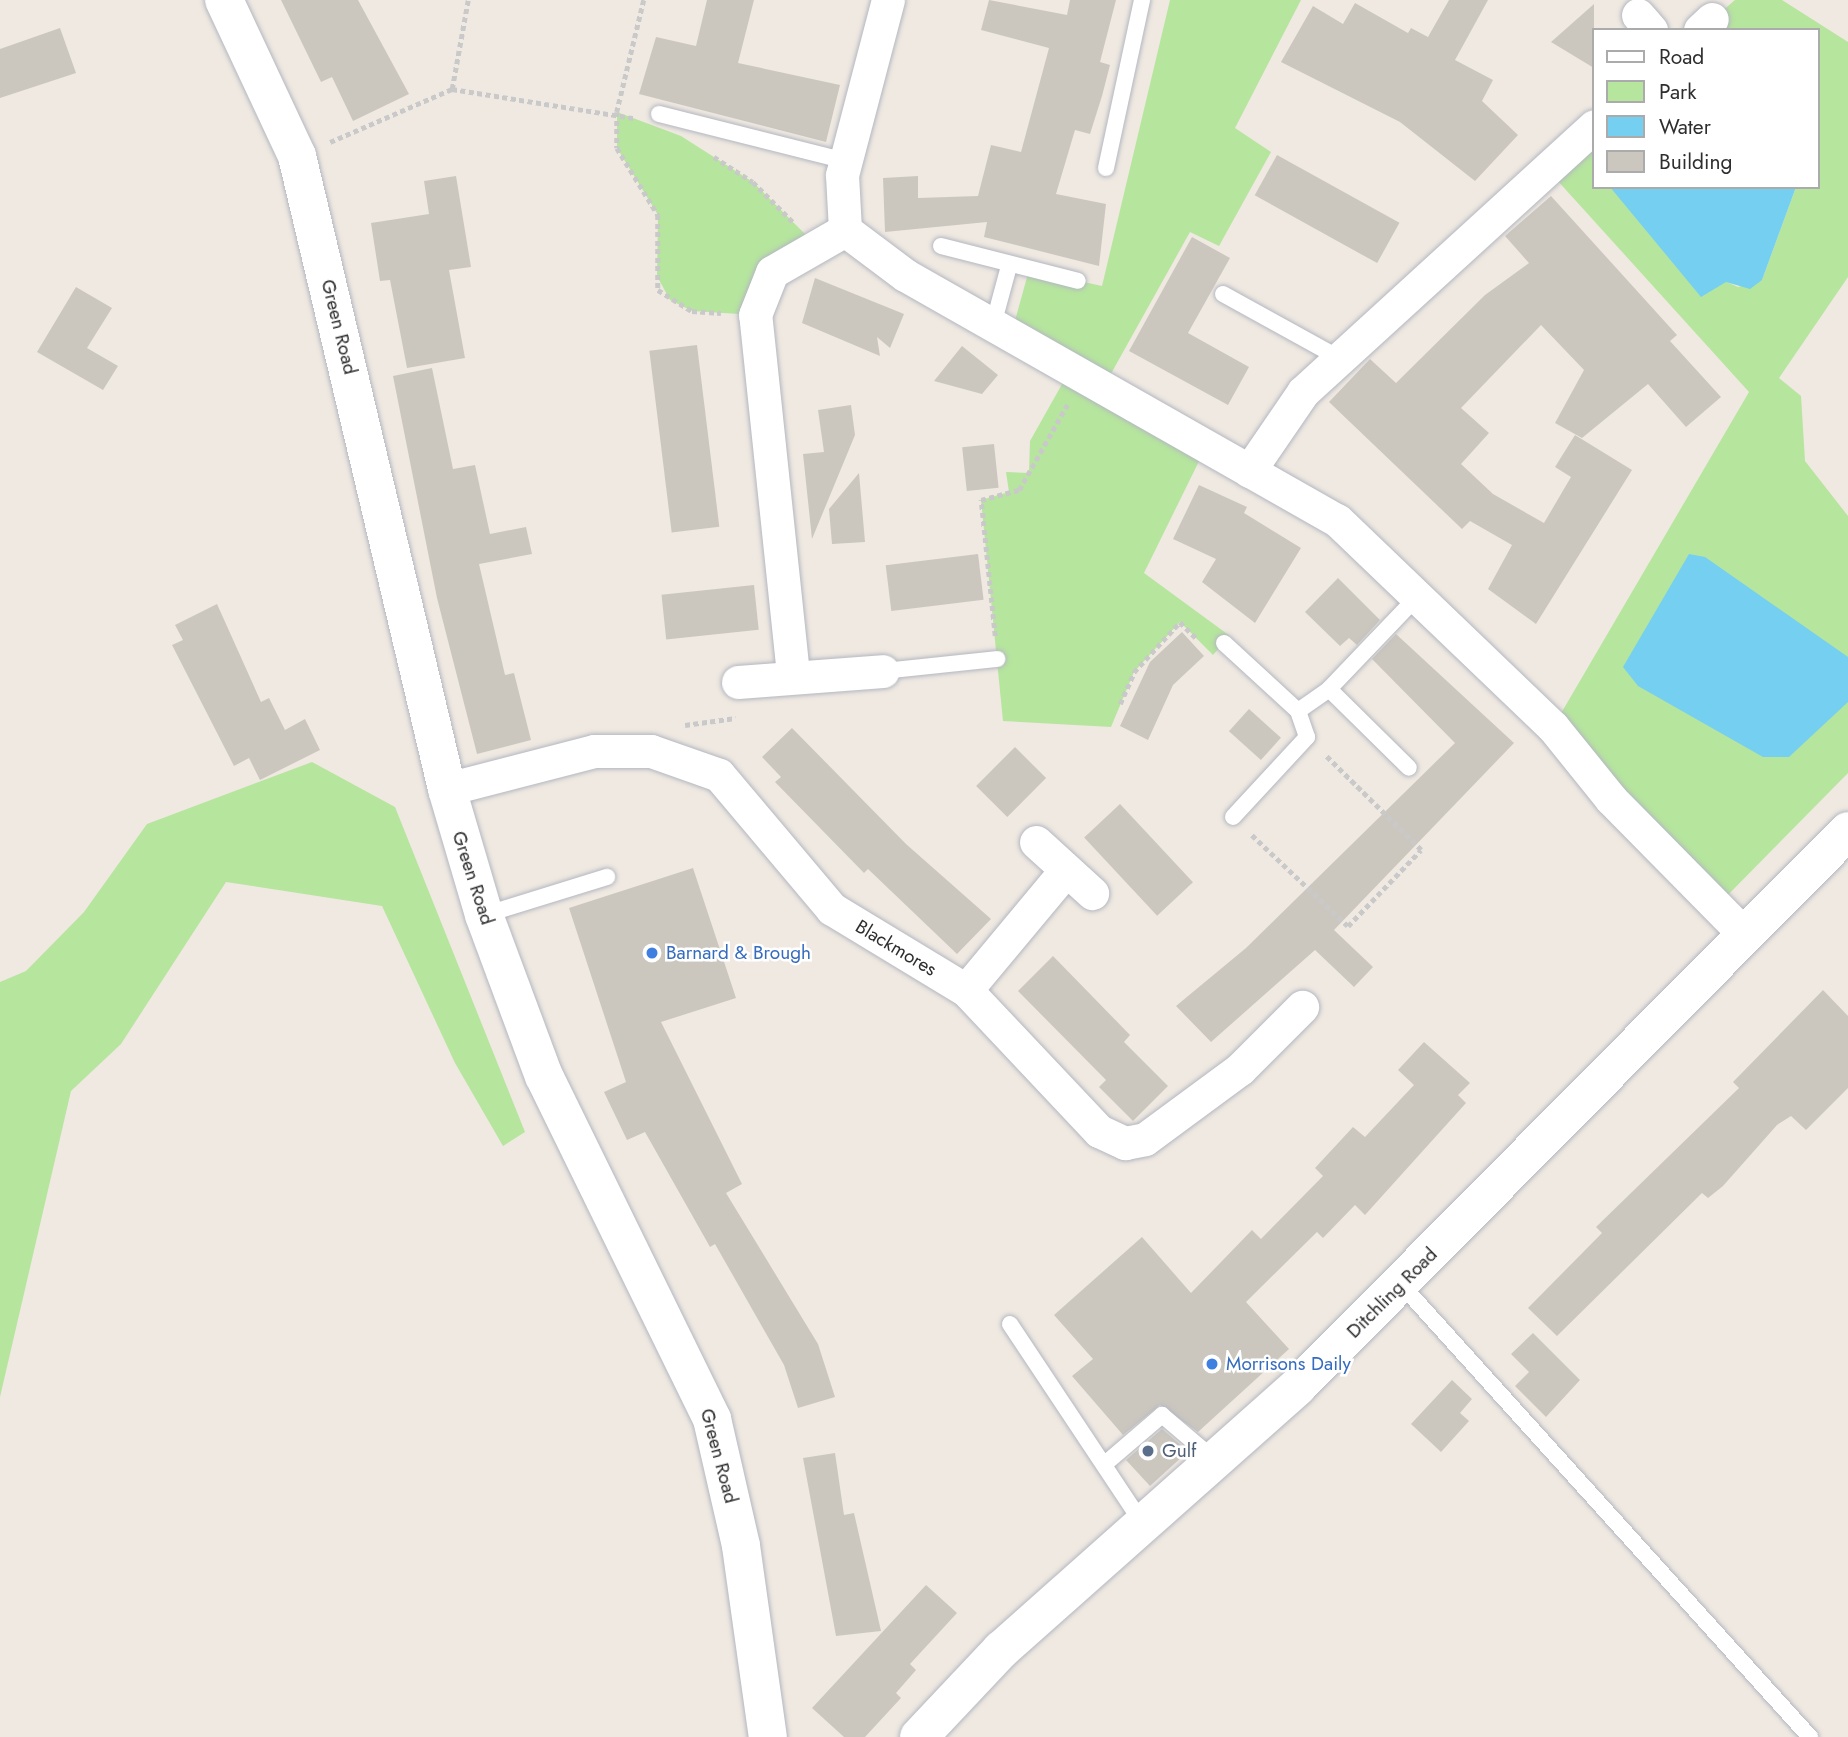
<!DOCTYPE html>
<style>
body{margin:0}
#map{position:relative;width:1848px;height:1737px;overflow:hidden;background:#efe9e1;font-family:Jost,sans-serif}
div>[style]{position:absolute}
[style*='--x']{left:calc(var(--x)*1px);top:calc(var(--y)*1px);width:calc(var(--w)*1px);rotate:calc(var(--a)*1deg)}
.green>*{inset:0;background:#b6e59e}
.water>*{inset:0;background:#75cff0}
.building>*{inset:0;background:#cbc7bf;transform-origin:0 0}
.path>*{height:4.5px;margin-top:-2.25px;transform-origin:0;background:repeating-linear-gradient(90deg,#c9c9c9 0 5px,transparent 0 8.5px)}
.roads{filter:drop-shadow(0 0 2px #b4b7c1) drop-shadow(0 0 2px #b4b7c1)}
.service>*{height:16px;margin:-8px;padding:0 8px;transform-origin:8px;border-radius:8px;background:#fff}
.minor>*{height:33px;margin:-16.5px;padding:0 16.5px;transform-origin:16.5px;border-radius:16.5px;background:#fff}
.tertiary>*{height:38px;margin:-19px;padding:0 19px;transform-origin:19px;border-radius:19px;background:#fff}
.secondary>*{height:38px;margin:-19px;padding:0 19px;transform-origin:19px;border-radius:19px;background:#fff}
.dots>*{width:19px;height:19px;translate:-50% -50%;box-sizing:border-box;border:4px solid #fff;border-radius:50%}
span{translate:-50% -50%;white-space:nowrap;text-align:center;line-height:1.15;-webkit-text-stroke:5px #fff;paint-order:stroke}
.street-label{font-size:19px;color:#2e2e2e}
.shop-label{font-size:19px;color:#366cbe}
.left{translate:0 -50%;text-align:left}
.service-label{font-size:19px;color:#4e5e75}
.legend{position:absolute;left:1592px;top:28px;width:228px;height:161px;box-sizing:border-box;background:#fff;border:2px solid #ababab;margin:0;padding:9px 12px;list-style:none;font-size:21px;color:#2e2e2e}
.legend li{display:flex;align-items:center;gap:14px;height:35px}
.legend b{width:35px;border:2px solid #ababab}
</style>
<div id="map">
<div class="green">
<i style="clip-path:polygon(1170px 0,1301px 0,1235px 128px,1271px 152px,1219px 246px,1190px 232px,1103px 388px,1206px 447px,1144px 573px,1230px 636px,1213px 655px,1180px 622px,1134px 672px,1111px 727px,1003px 721px,981px 500px,1009px 492px,1006px 472px,1029px 473px,1030px 441px,1070px 370px,1011px 335px,1029px 270px,1102px 286px)"></i>
<i style="clip-path:polygon(1735px 0,1782px 0,1848px 42px,1848px 277px,1779px 378px,1801px 396px,1805px 461px,1848px 516px,1848px 773px,1717px 906px,1553px 727px,1749px 392px,1547px 169px,1594px 126px,1594px 187px,1610px 187px,1727px 282px,1738px 287px,1762px 280px,1796px 187px,1818px 187px,1818px 30px,1700px 30px)"></i>
<i style="clip-path:polygon(617px 112px,681px 136px,753px 182px,817px 246px,755px 315px,692px 311px,670px 300px,657px 276px,658px 215px,617px 148px)"></i>
<i style="clip-path:polygon(312px 762px,395px 807px,525px 1132px,503px 1146px,455px 1063px,382px 906px,226px 882px,121px 1044px,71px 1091px,0 1397px,0 982px,26px 971px,84px 912px,147px 824px)"></i>
</div>
<div class="water">
<i style="clip-path:polygon(1610px 187px,1796px 187px,1762px 280px,1750px 289px,1726px 282px,1701px 297px)"></i>
<i style="clip-path:polygon(1689px 554px,1705px 557px,1848px 657px,1848px 702px,1789px 757px,1763px 757px,1638px 686px,1623px 667px)"></i>
</div>
<div class="building">
<i style="clip-path:polygon(281px 0,358px 0,409px 94px,353px 121px,332px 77px,321px 82px)"></i>
<i style="clip-path:polygon(707px 0,754px 0,738px 63px,840px 85px,826px 142px,639px 94px,656px 37px,696px 46px)"></i>
<i style="clip-path:polygon(989px 0,1067px 15px,1070px 0,1116px 0,1100px 62px,1110px 65px,1102px 96px,1090px 134px,1075px 130px,1056px 194px,1106px 204px,1099px 266px,984px 237px,987px 222px,885px 232px,883px 178px,918px 176px,918px 198px,978px 196px,991px 145px,1021px 152px,1049px 48px,981px 30px)"></i>
<i style="clip-path:polygon(1449px 0,1488px 0,1455px 60px,1493px 80px,1482px 101px,1518px 135px,1475px 181px,1400px 122px,1281px 62px,1313px 6px,1343px 24px,1355px 3px,1408px 33px,1411px 28px,1428px 37px)"></i>
<i style="clip-path:polygon(1594px 4px,1594px 68px,1551px 42px)"></i>
<i style="clip-path:polygon(60px 28px,76px 73px,0 98px,0 49px)"></i>
<i style="left:1277px;top:155px;width:140px;height:46px;rotate:29deg"></i>
<i style="clip-path:polygon(456px 176px,471px 267px,449px 270px,465px 358px,407px 368px,390px 280px,380px 281px,371px 223px,429px 214px,424px 181px)"></i>
<i style="clip-path:polygon(1551px 196px,1677px 335px,1670px 341px,1721px 397px,1686px 427px,1648px 384px,1582px 438px,1555px 423px,1584px 370px,1541px 325px,1461px 408px,1489px 433px,1461px 464px,1493px 494px,1544px 523px,1571px 477px,1555px 467px,1575px 435px,1632px 470px,1536px 624px,1488px 589px,1512px 545px,1470px 521px,1462px 529px,1329px 402px,1370px 359px,1396px 383px,1485px 295px,1529px 263px,1505px 236px)"></i>
<i style="clip-path:polygon(1192px 237px,1230px 258px,1188px 333px,1249px 367px,1228px 405px,1129px 351px)"></i>
<i style="clip-path:polygon(815px 278px,904px 314px,890px 348px,877px 337px,880px 356px,802px 323px)"></i>
<i style="clip-path:polygon(76px 287px,112px 308px,87px 348px,118px 366px,103px 390px,37px 352px)"></i>
<i style="left:697px;top:345px;width:183px;height:48px;rotate:83deg"></i>
<i style="clip-path:polygon(962px 346px,998px 375px,982px 394px,934px 381px)"></i>
<i style="clip-path:polygon(432px 368px,453px 469px,475px 465px,490px 534px,526px 527px,532px 554px,479px 564px,505px 675px,514px 673px,531px 740px,477px 754px,437px 598px,393px 376px)"></i>
<i style="clip-path:polygon(851px 405px,855px 435px,812px 539px,803px 454px,824px 452px,818px 410px)"></i>
<i style="left:994px;top:444px;width:44px;height:32px;rotate:84deg"></i>
<i style="clip-path:polygon(859px 473px,865px 542px,832px 544px,829px 509px)"></i>
<i style="clip-path:polygon(1199px 485px,1247px 507px,1244px 513px,1301px 548px,1255px 623px,1202px 582px,1216px 559px,1173px 539px)"></i>
<i style="left:978px;top:554px;width:46px;height:93px;rotate:83deg"></i>
<i style="clip-path:polygon(1338px 578px,1380px 620px,1357px 645px,1349px 638px,1340px 646px,1305px 612px)"></i>
<i style="left:754px;top:585px;width:45px;height:93px;rotate:84deg"></i>
<i style="clip-path:polygon(217px 604px,261px 702px,269px 698px,285px 730px,305px 719px,320px 750px,260px 780px,249px 758px,234px 766px,172px 645px,183px 640px,175px 625px)"></i>
<i style="clip-path:polygon(1182px 632px,1204px 656px,1173px 685px,1148px 740px,1120px 726px,1150px 662px)"></i>
<i style="clip-path:polygon(1396px 634px,1514px 743px,1334px 930px,1373px 967px,1354px 987px,1315px 950px,1211px 1042px,1176px 1006px,1246px 948px,1455px 743px,1372px 659px)"></i>
<i style="left:1249px;top:709px;width:43px;height:30px;rotate:42deg"></i>
<i style="clip-path:polygon(792px 728px,906px 844px,991px 919px,957px 954px,868px 869px,864px 873px,775px 782px,781px 777px,762px 757px)"></i>
<i style="left:1015px;top:747px;width:44px;height:55px;rotate:45deg"></i>
<i style="left:1120px;top:804px;width:107px;height:49px;rotate:47deg"></i>
<i style="clip-path:polygon(693px 868px,736px 998px,661px 1022px,742px 1184px,726px 1193px,818px 1344px,835px 1397px,798px 1408px,784px 1365px,715px 1244px,710px 1247px,645px 1132px,627px 1140px,604px 1092px,626px 1082px,569px 908px)"></i>
<i style="clip-path:polygon(1053px 956px,1130px 1035px,1124px 1042px,1168px 1086px,1133px 1121px,1099px 1087px,1106px 1080px,1018px 991px)"></i>
<i style="clip-path:polygon(1823px 990px,1848px 1016px,1848px 1088px,1806px 1130px,1791px 1116px,1777px 1125px,1723px 1186px,1708px 1198px,1702px 1193px,1557px 1336px,1528px 1308px,1602px 1233px,1596px 1227px,1739px 1088px,1733px 1082px)"></i>
<i style="clip-path:polygon(1424px 1042px,1470px 1083px,1458px 1095px,1466px 1103px,1365px 1215px,1355px 1205px,1323px 1238px,1317px 1232px,1246px 1302px,1289px 1349px,1198px 1432px,1160px 1405px,1123px 1435px,1072px 1376px,1093px 1359px,1054px 1315px,1142px 1237px,1191px 1293px,1252px 1230px,1261px 1239px,1323px 1176px,1315px 1168px,1353px 1127px,1365px 1137px,1414px 1085px,1398px 1070px)"></i>
<i style="clip-path:polygon(1533px 1333px,1580px 1380px,1546px 1417px,1515px 1386px,1529px 1372px,1511px 1354px)"></i>
<i style="clip-path:polygon(1452px 1380px,1472px 1399px,1460px 1413px,1469px 1421px,1441px 1452px,1411px 1424px)"></i>
<i style="clip-path:polygon(1162px 1429px,1182px 1446px,1183px 1456px,1150px 1486px,1126px 1460px)"></i>
<i style="clip-path:polygon(835px 1453px,844px 1515px,854px 1513px,881px 1631px,836px 1636px,803px 1458px)"></i>
<i style="clip-path:polygon(926px 1585px,957px 1613px,910px 1664px,916px 1670px,896px 1693px,901px 1698px,865px 1737px,844px 1737px,812px 1708px)"></i>
</div>
<div class="path">
<i style="--x:644;--y:0;--w:115;--a:103.6"></i>
<i style="--x:617;--y:112;--w:36;--a:90"></i>
<i style="--x:617;--y:148;--w:79;--a:58.5"></i>
<i style="--x:658;--y:215;--w:75;--a:90"></i>
<i style="--x:658;--y:290;--w:40;--a:32"></i>
<i style="--x:692;--y:311;--w:29;--a:4"></i>
<i style="--x:452;--y:89;--w:90;--a:-79.8"></i>
<i style="--x:330;--y:142;--w:133;--a:-23.5"></i>
<i style="--x:452;--y:89;--w:184;--a:9.1"></i>
<i style="--x:714;--y:157;--w:46;--a:32.7"></i>
<i style="--x:753;--y:182;--w:57;--a:45"></i>
<i style="--x:995;--y:636;--w:137;--a:-95.9"></i>
<i style="--x:981;--y:500;--w:39;--a:-15"></i>
<i style="--x:1019;--y:490;--w:98;--a:-60.5"></i>
<i style="--x:1120;--y:704;--w:35;--a:-66"></i>
<i style="--x:1134;--y:672;--w:68;--a:-47.4"></i>
<i style="--x:1180;--y:622;--w:25;--a:45"></i>
<i style="--x:685;--y:725;--w:51;--a:-7.8"></i>
<i style="--x:1252;--y:835;--w:132;--a:43.5"></i>
<i style="--x:1348;--y:926;--w:105;--a:-46.2"></i>
<i style="--x:1421;--y:850;--w:135;--a:-135.3"></i>
</div>
<div class="roads">
<div class="service">
<i style="--x:659;--y:114;--w:193;--a:14.1"></i>
<i style="--x:1106;--y:168;--w:172;--a:-77.9"></i>
<i style="--x:941;--y:246;--w:141;--a:14.3"></i>
<i style="--x:1223;--y:294;--w:132;--a:28.9"></i>
<i style="--x:993;--y:325;--w:61;--a:-74.8"></i>
<i style="--x:1224;--y:643;--w:100;--a:42.6"></i>
<i style="--x:1298;--y:711;--w:38;--a:-35"></i>
<i style="--x:1329;--y:689;--w:127;--a:-46.3"></i>
<i style="--x:883;--y:671;--w:115;--a:-6"></i>
<i style="--x:1329;--y:689;--w:112;--a:44.6"></i>
<i style="--x:1233;--y:817;--w:109;--a:-47.2"></i>
<i style="--x:1307;--y:737;--w:28;--a:-109"></i>
<i style="--x:484;--y:915;--w:129;--a:-17.2"></i>
<i style="--x:1400;--y:1283;--w:612;--a:47.92"></i>
<i style="--x:1010;--y:1324;--w:240;--a:56.4"></i>
<i style="--x:1106;--y:1463;--w:74;--a:-40.6"></i>
<i style="--x:1162;--y:1415;--w:70;--a:40.3"></i>
</div>
<div class="minor">
<i style="--x:1638;--y:15;--w:20;--a:49"></i>
<i style="--x:1700;--y:30;--w:16;--a:-43"></i>
<i style="--x:845;--y:230;--w:75;--a:36.9"></i>
<i style="--x:905;--y:275;--w:497;--a:29.6"></i>
<i style="--x:1337;--y:520;--w:299;--a:43.8"></i>
<i style="--x:1553;--y:727;--w:92;--a:51.1"></i>
<i style="--x:1611;--y:799;--w:191;--a:45.4"></i>
<i style="--x:1249;--y:471;--w:96;--a:-55.6"></i>
<i style="--x:1303;--y:392;--w:394;--a:-42.4"></i>
<i style="--x:793;--y:674;--w:361;--a:-96"></i>
<i style="--x:755;--y:315;--w:46;--a:-68.4"></i>
<i style="--x:772;--y:272;--w:84;--a:-29.9"></i>
<i style="--x:845;--y:230;--w:55;--a:-93.1"></i>
<i style="--x:842;--y:175;--w:181;--a:-75.3"></i>
<i style="--x:738;--y:682;--w:145;--a:-4.3"></i>
<i style="--x:447;--y:789;--w:152;--a:-14.5"></i>
<i style="--x:594;--y:751;--w:57;--a:0"></i>
<i style="--x:651;--y:751;--w:72;--a:19.4"></i>
<i style="--x:719;--y:775;--w:175;--a:49.9"></i>
<i style="--x:832;--y:909;--w:157;--a:31.2"></i>
<i style="--x:966;--y:990;--w:194;--a:46.7"></i>
<i style="--x:1099;--y:1131;--w:29;--a:25"></i>
<i style="--x:1125;--y:1143;--w:20;--a:-11"></i>
<i style="--x:1145;--y:1139;--w:118;--a:-36.4"></i>
<i style="--x:1240;--y:1069;--w:88;--a:-45"></i>
<i style="--x:1036;--y:842;--w:76;--a:42.3"></i>
<i style="--x:966;--y:990;--w:156;--a:-50.2"></i>
</div>
<div class="tertiary">
<i style="--x:224;--y:0;--w:172;--a:64.9"></i>
<i style="--x:297;--y:156;--w:651;--a:76.67"></i>
<i style="--x:447;--y:789;--w:131;--a:73.6"></i>
<i style="--x:484;--y:915;--w:172;--a:69.6"></i>
<i style="--x:544;--y:1076;--w:382;--a:63.9"></i>
<i style="--x:712;--y:1419;--w:130;--a:77.1"></i>
<i style="--x:741;--y:1546;--w:193;--a:82"></i>
</div>
<div class="secondary">
<i style="--x:919;--y:1737;--w:120;--a:-46.7"></i>
<i style="--x:1001;--y:1650;--w:397;--a:-41.6"></i>
<i style="--x:1298;--y:1386;--w:781;--a:-45.26"></i>
</div>
</div>
<div class="dots">
<i style="left:652px;top:953px;background:#3f7fe0"></i>
<i style="left:1212px;top:1364px;background:#3f7fe0"></i>
<i style="left:1148px;top:1451px;background:#5c6f8a"></i>
</div>
<div class="street-label">
<span style="left:339px;top:327px;rotate:76deg">Green Road</span>
<span style="left:473px;top:878px;rotate:72deg">Green Road</span>
<span style="left:896px;top:948px;rotate:31deg">Blackmores</span>
<span style="left:1392px;top:1293px;rotate:-45deg">Ditchling Road</span>
<span style="left:719px;top:1456px;rotate:75deg">Green Road</span>
</div>
<div class="shop-label">
<span class="left" style="left:666px;top:953px">Barnard &amp; Brough</span>
<span class="left" style="left:1226px;top:1364px">Morrisons Daily</span>
</div>
<div class="service-label">
<span class="left" style="left:1162px;top:1451px">Gulf</span>
</div>
<ul class="legend">
<li><b style="height:9px;background:#fff"></b>Road</li>
<li><b style="height:19px;background:#b6e59e"></b>Park</li>
<li><b style="height:19px;background:#75cff0"></b>Water</li>
<li><b style="height:19px;background:#cbc7bf"></b>Building</li>
</ul>
</div>
